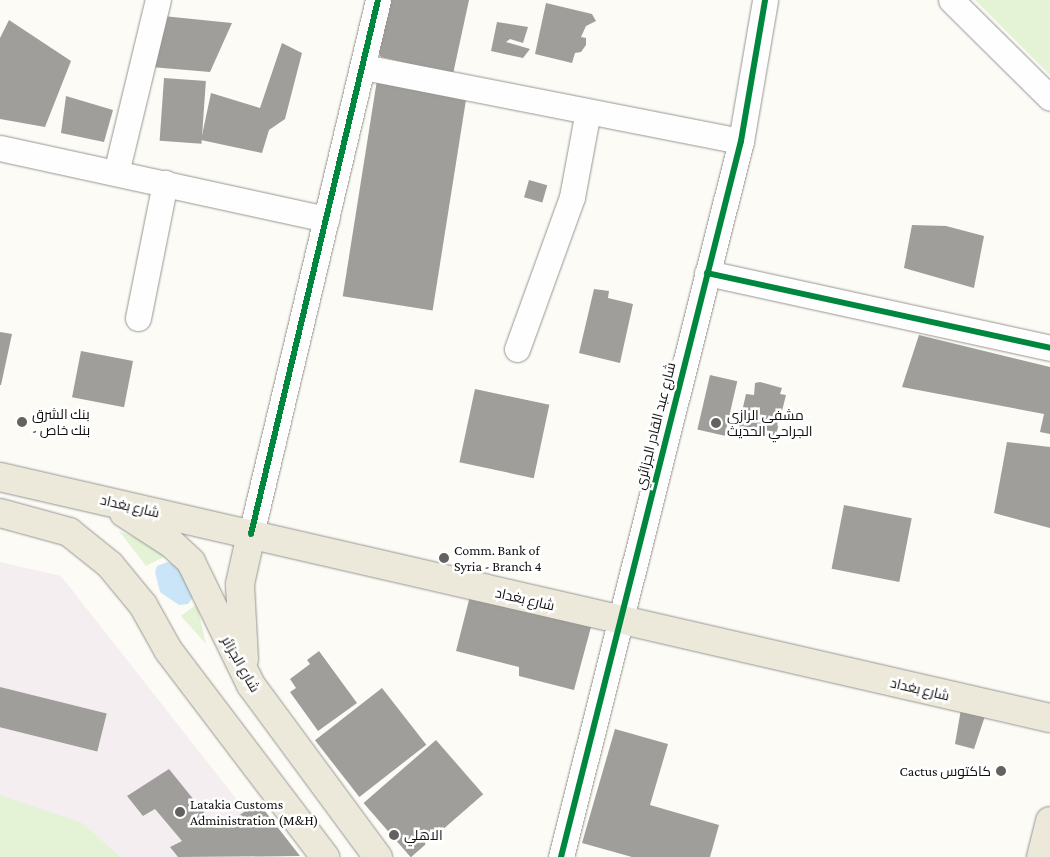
<!DOCTYPE html>
<meta charset="utf-8">
<style>
body{margin:0}
#map{position:relative;width:1050px;height:857px;overflow:hidden;background:#fcfbf5;font-family:"Crimson Pro",Cairo,serif}
div>[style]{position:absolute}
[style*='--x']{left:calc(var(--x)*1px);top:calc(var(--y)*1px);width:calc(var(--w)*1px);rotate:calc(var(--a)*1deg)}
.industrial>*{inset:0;background:#f4eef1}
.green>*{inset:0;background:#e4f2d5}
.water>*{inset:0;background:#cae5f7}
.building>*{inset:0;background:#a09e9a;transform-origin:0 0}
.roads{filter:drop-shadow(0 0 1px #969693) drop-shadow(0 0 1px #969693)}
.minor>*{height:25px;margin:-12.5px;padding:0 12.5px;transform-origin:12.5px;border-radius:12.5px;background:#fffefe}
.major>*{height:28px;margin:-14px;padding:0 14px;transform-origin:14px;border-radius:14px;background:#ede9da}
.cycleway>*{height:6px;margin:-3px;padding:0 3px;transform-origin:3px;border-radius:3px;background:#00873e}
.dots>*{width:14px;height:14px;translate:-50% -50%;box-sizing:border-box;border:2px solid #fff;border-radius:50%}
span{translate:-50% -50%;white-space:nowrap;text-align:center;line-height:1.15;-webkit-text-stroke:5px #fff;paint-order:stroke}
.poi-label{font-size:14px;color:#101010}
.left{translate:0 -50%;text-align:left}
.right{translate:-100% -50%;text-align:right}
.street-label{font-size:14px;color:#101010}
</style>
<div id="map">
<div class="industrial">
<i style="clip-path:polygon(0 562px,61px 576px,282px 857px,0 857px)"></i>
</div>
<div class="green">
<i style="clip-path:polygon(975px 0,1050px 0,1050px 75px)"></i>
<i style="clip-path:polygon(119px 531px,172px 553px,146px 566px)"></i>
<i style="clip-path:polygon(197px 604px,206px 644px,181px 616px)"></i>
<i style="clip-path:polygon(0 795px,82px 823px,120px 857px,0 857px)"></i>
</div>
<div class="water">
<i style="clip-path:polygon(168px 562px,184px 569px,194px 596px,188px 604px,179px 605px,160px 592px,155px 572px,157px 566px)"></i>
</div>
<div class="building">
<i style="clip-path:polygon(381px 0,469px 0,453px 74px,381px 57px,371px 42px)"></i>
<i style="clip-path:polygon(546px 3px,592px 14px,596px 21px,586px 26px,581px 37px,586px 38px,586px 45px,581px 52px,575px 53px,572px 63px,535px 54px)"></i>
<i style="clip-path:polygon(163px 16px,232px 23px,210px 72px,151px 67px)"></i>
<i style="clip-path:polygon(9px 20px,71px 61px,45px 127px,0 119px,0 38px)"></i>
<i style="clip-path:polygon(497px 22px,528px 27px,523px 43px,510px 39px,506px 42px,530px 49px,523px 58px,491px 51px)"></i>
<i style="clip-path:polygon(282px 43px,302px 53px,285px 119px,269px 130px,262px 153px,201px 140px,211px 93px,260px 108px)"></i>
<i style="left:164px;top:78px;width:42px;height:63px;rotate:4deg"></i>
<i style="left:377px;top:80px;width:91px;height:219px;rotate:9deg"></i>
<i style="clip-path:polygon(66px 96px,113px 110px,104px 142px,61px 133px)"></i>
<i style="left:529px;top:180px;width:19px;height:18px;rotate:16deg"></i>
<i style="clip-path:polygon(912px 225px,946px 226px,984px 236px,974px 288px,904px 268px)"></i>
<i style="clip-path:polygon(594px 289px,609px 291px,608px 298px,633px 304px,620px 363px,579px 353px)"></i>
<i style="clip-path:polygon(0 332px,12px 334px,1px 385px,0 385px)"></i>
<i style="clip-path:polygon(919px 335px,1050px 367px,1050px 434px,1040px 432px,1044px 414px,902px 387px)"></i>
<i style="left:81px;top:351px;width:53px;height:47px;rotate:11deg"></i>
<i style="left:710px;top:375px;width:28px;height:56px;rotate:13deg"></i>
<i style="clip-path:polygon(760px 382px,782px 388px,780px 394px,786px 395px,775px 439px,738px 429px,746px 394px,754px 395px,755px 383px)"></i>
<i style="left:475px;top:389px;width:76px;height:75px;rotate:12deg"></i>
<i style="clip-path:polygon(1007px 442px,1050px 447px,1050px 528px,994px 513px)"></i>
<i style="left:844px;top:505px;width:69px;height:65px;rotate:11deg"></i>
<i style="clip-path:polygon(470px 596px,591px 627px,574px 690px,519px 676px,519px 667px,456px 651px)"></i>
<i style="clip-path:polygon(319px 651px,357px 703px,318px 731px,290px 692px,296px 688px,290px 679px,310px 664px,307px 660px)"></i>
<i style="left:0;top:687px;width:110px;height:39px;rotate:14deg"></i>
<i style="left:382px;top:688px;width:72px;height:85px;rotate:52deg"></i>
<i style="clip-path:polygon(961px 709px,985px 716px,974px 749px,955px 744px)"></i>
<i style="clip-path:polygon(615px 729px,668px 744px,650px 805px,719px 825px,710px 857px,632px 857px,582px 843px)"></i>
<i style="left:436px;top:740px;width:72px;height:96px;rotate:49deg"></i>
<i style="clip-path:polygon(169px 769px,215px 826px,224px 826px,258px 802px,300px 856px,178px 857px,170px 847px,182px 841px,155px 809px,143px 816px,127px 796px)"></i>
</div>
<div class="roads">
<div class="minor">
<i style="--x:951;--y:0;--w:139;--a:44.7"></i>
<i style="--x:363;--y:67;--w:385;--a:11.1"></i>
<i style="--x:0;--y:148;--w:334;--a:12.3"></i>
<i style="--x:116;--y:173;--w:178;--a:-76.4"></i>
<i style="--x:707;--y:273;--w:351;--a:12.3"></i>
<i style="--x:138;--y:318;--w:138;--a:-78.7"></i>
<i style="--x:517;--y:349;--w:162;--a:-70.1"></i>
<i style="--x:572;--y:197;--w:87;--a:-79.5"></i>
<i style="--x:251;--y:534;--w:549;--a:-76.62"></i>
<i style="--x:561;--y:857;--w:738;--a:-75.89"></i>
<i style="--x:741;--y:141;--w:143;--a:-80.3"></i>
</div>
<div class="major">
<i style="--x:0;--y:477;--w:1077;--a:12.93"></i>
<i style="--x:0;--y:513;--w:72;--a:15.4"></i>
<i style="--x:69;--y:532;--w:53;--a:38.8"></i>
<i style="--x:110;--y:565;--w:52;--a:50.5"></i>
<i style="--x:143;--y:605;--w:51;--a:60.9"></i>
<i style="--x:168;--y:650;--w:260;--a:52.8"></i>
<i style="--x:124;--y:513;--w:57;--a:32.9"></i>
<i style="--x:172;--y:544;--w:26;--a:43"></i>
<i style="--x:191;--y:562;--w:137;--a:64"></i>
<i style="--x:251;--y:685;--w:214;--a:53.6"></i>
<i style="--x:244;--y:659;--w:75;--a:-93.1"></i>
<i style="--x:240;--y:584;--w:51;--a:-77.6"></i>
<i style="--x:1041;--y:857;--w:37;--a:-76"></i>
</div>
</div>
<div class="cycleway">
<i style="--x:707;--y:273;--w:351;--a:12.3"></i>
<i style="--x:251;--y:534;--w:549;--a:-76.62"></i>
<i style="--x:561;--y:857;--w:738;--a:-75.89"></i>
<i style="--x:741;--y:141;--w:143;--a:-80.3"></i>
</div>
<div class="dots">
<i style="left:22px;top:422px;background:#636260"></i>
<i style="left:716px;top:423px;background:#636260"></i>
<i style="left:444px;top:558px;background:#636260"></i>
<i style="left:1001px;top:771px;background:#636260"></i>
<i style="left:180px;top:812px;background:#636260"></i>
<i style="left:394px;top:835px;background:#636260"></i>
</div>
<div class="poi-label">
<span class="left" style="left:32px;top:422px">بنك الشرق<br>- بنك خاص</span>
<span class="left" style="left:727px;top:423px">مشفى الرازي<br>الجراحي الحديث</span>
<span class="left" style="left:454px;top:558px">Comm. Bank of<br>Syria - Branch 4</span>
<span class="right" style="left:991px;top:771px">Cactus كاكتوس</span>
<span class="left" style="left:190px;top:812px">Latakia Customs<br>Administration (M&amp;H)</span>
<span class="left" style="left:404px;top:835px">الاهلي</span>
</div>
<div class="street-label">
<span style="left:655px;top:426px;rotate:-76deg">شارع عبد القادر الجزائري</span>
<span style="left:130px;top:506px;rotate:13deg">شارع بغداد</span>
<span style="left:525px;top:599px;rotate:13deg">شارع بغداد</span>
<span style="left:241px;top:664px;rotate:60deg">شارع الجزائر</span>
<span style="left:920px;top:689px;rotate:13deg">شارع بغداد</span>
</div>
</div>
